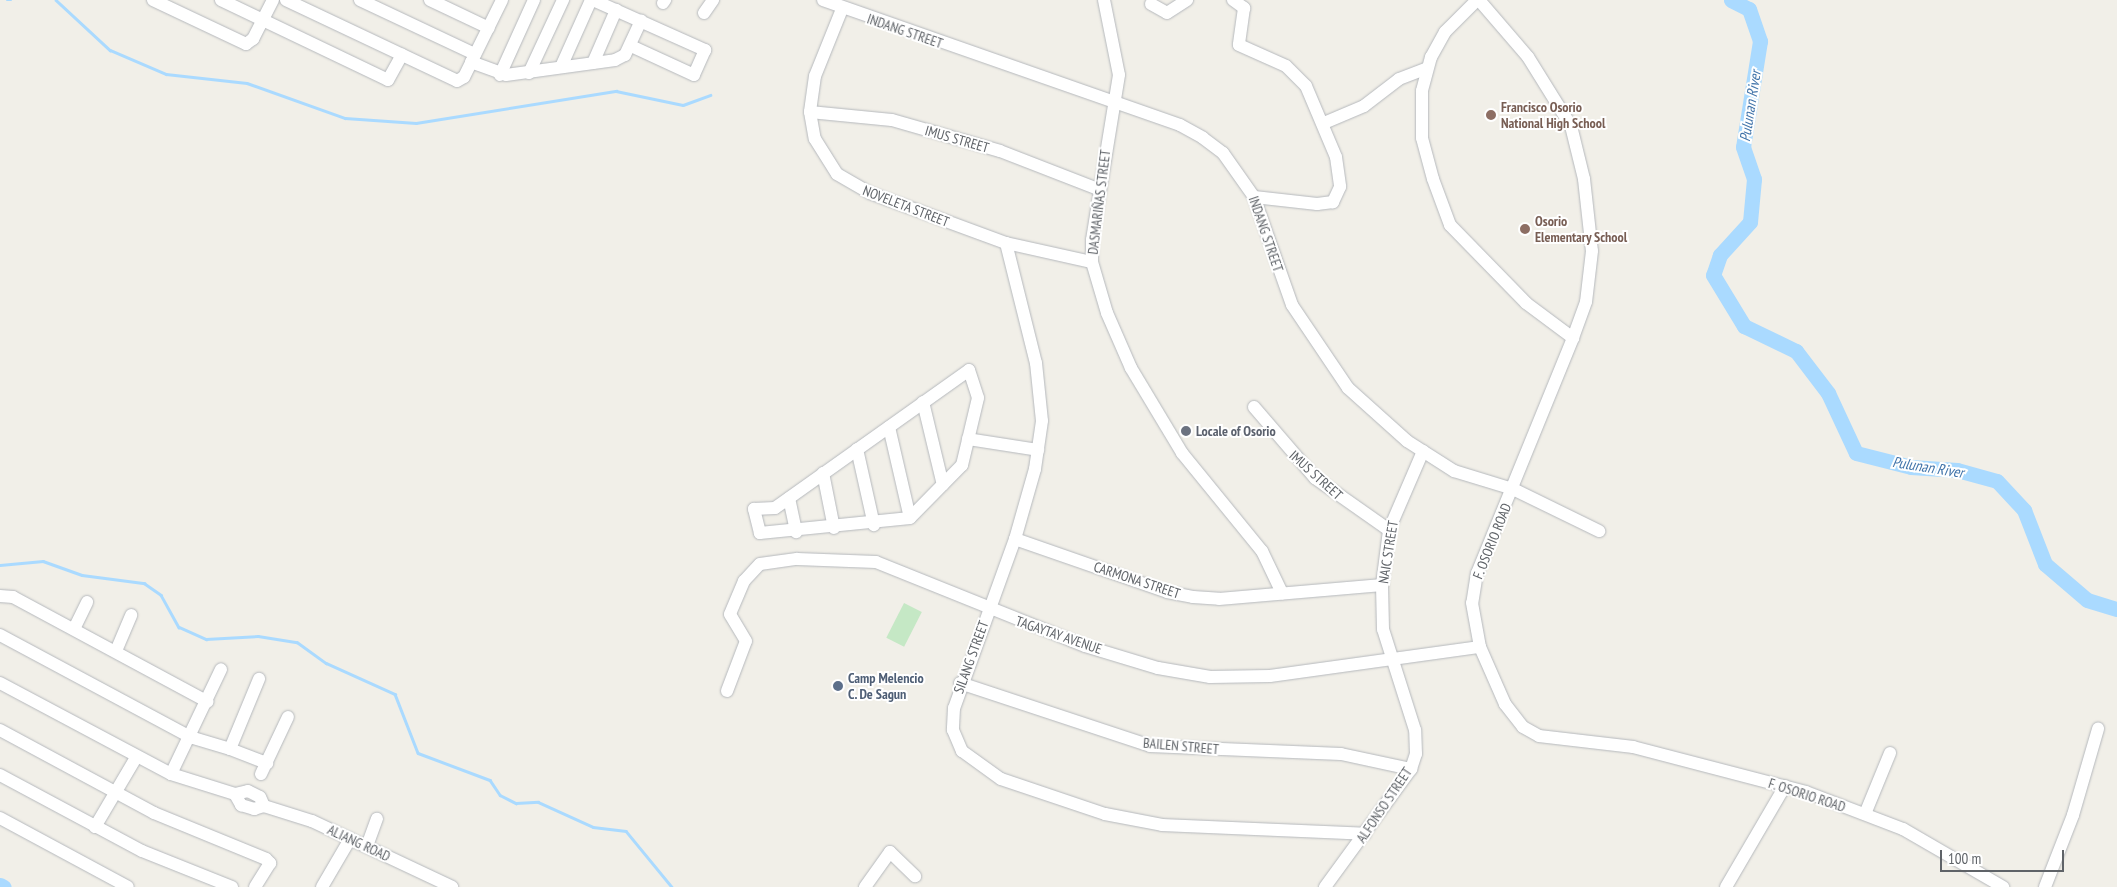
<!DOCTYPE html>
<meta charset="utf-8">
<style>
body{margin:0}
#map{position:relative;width:2117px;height:887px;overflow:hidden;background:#f1efe8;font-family:"PT Sans Narrow",sans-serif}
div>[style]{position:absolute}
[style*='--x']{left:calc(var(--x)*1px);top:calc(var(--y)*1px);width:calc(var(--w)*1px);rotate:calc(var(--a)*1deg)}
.green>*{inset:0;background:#c5e8c5;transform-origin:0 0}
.stream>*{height:2.5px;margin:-1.25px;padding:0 1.25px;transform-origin:1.25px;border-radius:1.25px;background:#aadaff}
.river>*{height:15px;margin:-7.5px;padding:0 7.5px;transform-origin:7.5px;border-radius:7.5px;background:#aadaff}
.roads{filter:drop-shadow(0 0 1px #b5b8bc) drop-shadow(0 0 1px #b5b8bc)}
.minor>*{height:12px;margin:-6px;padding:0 6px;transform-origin:6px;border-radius:6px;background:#fff}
.dots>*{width:14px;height:14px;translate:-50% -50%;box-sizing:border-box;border:2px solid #fff;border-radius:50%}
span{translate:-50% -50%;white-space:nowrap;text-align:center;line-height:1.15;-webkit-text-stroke:4px #fff;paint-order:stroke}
.street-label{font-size:14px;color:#5f6368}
.education-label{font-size:14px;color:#785e54;font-weight:700}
.left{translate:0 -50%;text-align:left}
.worship-label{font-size:14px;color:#5b616d;font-weight:700}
.service-label{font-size:14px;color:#4e5e75;font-weight:700}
.water-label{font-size:15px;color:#4174aa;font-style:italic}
.scale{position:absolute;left:1940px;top:850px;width:124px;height:22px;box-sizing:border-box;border:2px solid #5f6368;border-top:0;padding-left:6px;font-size:15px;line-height:18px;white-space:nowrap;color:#5f6368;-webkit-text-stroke:4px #fff;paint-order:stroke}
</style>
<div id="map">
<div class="green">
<i style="left:904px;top:603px;width:20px;height:39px;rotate:27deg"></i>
</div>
<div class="stream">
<i style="--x:7;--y:0;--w:4;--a:0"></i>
<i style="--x:56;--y:0;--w:74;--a:42.8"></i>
<i style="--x:110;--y:50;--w:61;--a:23.2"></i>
<i style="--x:166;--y:74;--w:81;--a:6.3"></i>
<i style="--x:247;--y:83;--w:104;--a:19.7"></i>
<i style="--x:345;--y:118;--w:71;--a:4"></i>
<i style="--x:416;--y:123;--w:203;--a:-9.1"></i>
<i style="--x:616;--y:91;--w:68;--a:11.8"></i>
<i style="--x:683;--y:105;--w:29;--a:-20"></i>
<i style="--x:0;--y:565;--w:43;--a:-5.3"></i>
<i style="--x:43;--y:561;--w:41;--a:19.7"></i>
<i style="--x:82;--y:575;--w:63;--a:7.4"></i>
<i style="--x:144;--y:583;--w:21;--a:35"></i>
<i style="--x:161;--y:595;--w:37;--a:61"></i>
<i style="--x:179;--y:627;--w:30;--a:24"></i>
<i style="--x:206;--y:639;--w:52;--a:-3.3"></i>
<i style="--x:258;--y:636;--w:39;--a:9"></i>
<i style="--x:297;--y:642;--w:36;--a:36"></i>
<i style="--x:326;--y:663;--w:76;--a:24.2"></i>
<i style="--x:395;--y:694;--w:63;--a:68.7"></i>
<i style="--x:418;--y:753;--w:77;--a:20.6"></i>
<i style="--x:490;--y:780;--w:18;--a:56"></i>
<i style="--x:500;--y:795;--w:18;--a:27"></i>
<i style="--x:516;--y:803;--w:22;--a:-3"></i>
<i style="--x:538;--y:802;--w:60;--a:24.4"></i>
<i style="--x:593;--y:827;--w:33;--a:7"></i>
<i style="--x:626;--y:831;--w:72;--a:50.6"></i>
</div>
<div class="river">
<i style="--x:1731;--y:0;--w:20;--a:27"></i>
<i style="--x:1749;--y:9;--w:34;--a:71"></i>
<i style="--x:1760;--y:41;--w:107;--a:99.1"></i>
<i style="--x:1743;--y:147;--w:34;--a:71"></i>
<i style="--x:1754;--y:179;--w:43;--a:95.3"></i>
<i style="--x:1750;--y:222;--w:45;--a:132.3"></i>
<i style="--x:1720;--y:255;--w:21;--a:109"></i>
<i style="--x:1713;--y:275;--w:60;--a:58.7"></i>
<i style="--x:1744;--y:326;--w:58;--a:25.7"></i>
<i style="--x:1796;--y:351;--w:53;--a:52.7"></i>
<i style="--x:1828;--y:393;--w:66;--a:65"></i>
<i style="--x:1856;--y:453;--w:57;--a:14.3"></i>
<i style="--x:1911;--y:467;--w:46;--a:3.7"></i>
<i style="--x:1957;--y:470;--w:41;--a:15.4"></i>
<i style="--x:1997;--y:481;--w:40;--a:47"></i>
<i style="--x:2024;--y:510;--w:58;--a:68.7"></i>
<i style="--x:2045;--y:564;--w:55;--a:40.6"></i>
<i style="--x:2087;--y:600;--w:31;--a:17"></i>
<i style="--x:0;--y:885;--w:4;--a:27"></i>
</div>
<div class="roads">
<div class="minor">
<i style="--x:153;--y:0;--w:103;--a:25.3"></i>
<i style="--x:246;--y:44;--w:9;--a:-36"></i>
<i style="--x:253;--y:39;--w:44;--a:-62.9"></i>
<i style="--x:221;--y:0;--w:185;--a:25.6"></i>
<i style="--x:388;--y:80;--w:29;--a:-61"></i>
<i style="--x:286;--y:0;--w:189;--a:25.3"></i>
<i style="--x:457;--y:81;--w:8;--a:-30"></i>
<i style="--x:464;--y:77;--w:86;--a:-63.7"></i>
<i style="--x:360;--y:0;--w:127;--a:25.2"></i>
<i style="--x:430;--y:0;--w:65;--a:25.4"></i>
<i style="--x:593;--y:0;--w:123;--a:24.1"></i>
<i style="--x:705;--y:50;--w:27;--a:114"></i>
<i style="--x:694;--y:75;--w:69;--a:-155.3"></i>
<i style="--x:823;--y:0;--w:378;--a:19.3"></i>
<i style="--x:1180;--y:125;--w:26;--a:29"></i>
<i style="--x:1203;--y:138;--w:25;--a:37"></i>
<i style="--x:1223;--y:153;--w:54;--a:54.8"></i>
<i style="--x:1254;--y:197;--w:114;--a:70.6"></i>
<i style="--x:1292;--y:305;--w:100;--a:56"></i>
<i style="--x:1348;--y:388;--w:79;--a:41.9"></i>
<i style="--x:1407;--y:441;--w:56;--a:32.6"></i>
<i style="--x:1454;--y:471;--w:62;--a:17"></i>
<i style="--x:1513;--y:489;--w:96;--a:26"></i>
<i style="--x:1104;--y:0;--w:76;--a:78.7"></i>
<i style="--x:1119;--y:75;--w:167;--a:99.3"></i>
<i style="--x:1092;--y:240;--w:22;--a:90"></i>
<i style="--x:1092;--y:262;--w:53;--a:73.6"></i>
<i style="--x:1107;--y:313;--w:60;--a:66.4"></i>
<i style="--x:1131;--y:368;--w:99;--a:59"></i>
<i style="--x:1182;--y:453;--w:127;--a:50.8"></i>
<i style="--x:1262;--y:551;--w:47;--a:64.5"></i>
<i style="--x:1233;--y:0;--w:14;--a:36"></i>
<i style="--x:1244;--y:8;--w:37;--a:98"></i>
<i style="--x:1239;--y:45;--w:51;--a:24.1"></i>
<i style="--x:1286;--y:66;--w:28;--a:45"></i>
<i style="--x:1306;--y:86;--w:77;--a:67.1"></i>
<i style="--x:1336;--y:157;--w:30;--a:82"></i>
<i style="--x:1340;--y:187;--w:17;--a:115"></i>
<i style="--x:1333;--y:202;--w:16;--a:173"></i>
<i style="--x:1317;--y:204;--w:63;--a:-173.7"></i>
<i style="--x:1477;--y:0;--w:45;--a:135"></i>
<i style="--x:1445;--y:32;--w:29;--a:119"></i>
<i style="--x:1431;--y:57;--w:35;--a:105"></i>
<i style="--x:1422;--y:91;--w:47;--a:90"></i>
<i style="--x:1422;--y:138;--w:42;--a:75"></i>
<i style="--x:1433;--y:179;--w:49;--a:69.7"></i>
<i style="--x:1450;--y:225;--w:109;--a:45.7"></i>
<i style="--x:1526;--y:303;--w:59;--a:36.7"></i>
<i style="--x:1479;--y:0;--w:75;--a:49.3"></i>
<i style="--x:1528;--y:57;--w:81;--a:58.1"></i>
<i style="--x:1571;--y:126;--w:55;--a:76.2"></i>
<i style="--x:1584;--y:179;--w:72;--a:83.7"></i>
<i style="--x:1592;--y:251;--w:51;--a:96.7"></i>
<i style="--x:1586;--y:302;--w:38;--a:110"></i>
<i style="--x:1573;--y:338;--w:254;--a:112.2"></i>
<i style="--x:1477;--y:573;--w:30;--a:99"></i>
<i style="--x:1472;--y:603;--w:45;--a:79.7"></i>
<i style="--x:1480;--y:647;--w:62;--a:66.3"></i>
<i style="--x:1505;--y:704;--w:29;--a:52"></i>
<i style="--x:1523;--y:727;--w:18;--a:29"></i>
<i style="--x:1539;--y:736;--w:95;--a:6.7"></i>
<i style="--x:1633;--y:747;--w:179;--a:14.6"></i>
<i style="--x:1806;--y:792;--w:104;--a:20.9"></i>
<i style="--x:1903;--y:829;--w:116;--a:30.1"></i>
<i style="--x:663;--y:3;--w:4;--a:-56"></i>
<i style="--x:1151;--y:4;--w:18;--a:29"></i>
<i style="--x:1167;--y:13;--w:24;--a:-33"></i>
<i style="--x:842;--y:9;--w:72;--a:111.9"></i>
<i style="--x:815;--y:76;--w:36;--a:98"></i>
<i style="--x:810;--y:112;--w:27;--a:80"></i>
<i style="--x:815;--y:139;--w:41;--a:57.8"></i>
<i style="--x:837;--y:174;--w:38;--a:30"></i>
<i style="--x:870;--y:193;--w:145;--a:20.2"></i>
<i style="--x:1006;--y:243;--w:88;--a:12.5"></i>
<i style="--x:704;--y:13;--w:16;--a:-55"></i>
<i style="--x:471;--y:62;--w:37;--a:20"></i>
<i style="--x:506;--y:75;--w:110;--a:-7.8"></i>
<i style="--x:615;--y:60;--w:11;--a:-27"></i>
<i style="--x:625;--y:55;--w:38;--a:-65"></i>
<i style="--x:593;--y:63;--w:58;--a:-66.5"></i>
<i style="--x:561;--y:67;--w:73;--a:-65.9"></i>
<i style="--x:529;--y:73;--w:81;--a:-65"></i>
<i style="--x:500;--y:75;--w:82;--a:-65.6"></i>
<i style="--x:810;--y:112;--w:82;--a:5.6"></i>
<i style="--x:892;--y:120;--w:112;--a:16"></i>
<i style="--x:1000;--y:151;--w:105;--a:21.2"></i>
<i style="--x:1324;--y:123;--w:43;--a:-23"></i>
<i style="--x:1364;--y:106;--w:44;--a:-37.6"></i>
<i style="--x:1399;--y:79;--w:30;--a:-21"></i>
<i style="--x:1006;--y:243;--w:124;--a:76"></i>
<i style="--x:1036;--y:363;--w:58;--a:84.1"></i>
<i style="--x:1042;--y:421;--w:49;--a:98.3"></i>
<i style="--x:1035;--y:469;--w:73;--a:105.9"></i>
<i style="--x:1015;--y:539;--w:180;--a:109.8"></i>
<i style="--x:954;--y:708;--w:22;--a:93"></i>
<i style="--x:953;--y:730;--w:23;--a:67"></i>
<i style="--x:962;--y:751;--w:48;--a:35.7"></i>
<i style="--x:1001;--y:779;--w:110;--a:18.6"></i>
<i style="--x:1105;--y:814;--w:58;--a:10.9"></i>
<i style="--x:1162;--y:825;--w:203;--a:2.5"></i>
<i style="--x:969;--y:370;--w:29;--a:72"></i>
<i style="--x:978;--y:398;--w:69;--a:103.4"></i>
<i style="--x:962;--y:465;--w:74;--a:134.5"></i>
<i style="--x:910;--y:518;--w:151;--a:174.3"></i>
<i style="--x:760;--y:533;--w:25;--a:-104"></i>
<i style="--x:754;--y:509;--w:21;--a:-3"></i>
<i style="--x:775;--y:508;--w:238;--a:-35.4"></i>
<i style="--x:923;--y:402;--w:85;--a:76.5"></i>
<i style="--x:1254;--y:407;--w:94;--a:49.3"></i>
<i style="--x:1315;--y:478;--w:90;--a:35.1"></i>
<i style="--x:889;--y:427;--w:93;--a:77"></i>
<i style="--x:968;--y:439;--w:71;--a:8.9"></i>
<i style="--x:857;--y:449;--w:78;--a:77.4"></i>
<i style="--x:823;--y:473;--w:56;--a:78.7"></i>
<i style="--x:789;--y:498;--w:35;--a:78"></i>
<i style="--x:1015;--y:539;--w:161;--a:19.2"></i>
<i style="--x:1167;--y:592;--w:26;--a:11"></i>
<i style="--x:1193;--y:597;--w:26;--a:4"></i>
<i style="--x:1219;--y:599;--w:164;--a:-4.9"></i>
<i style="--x:0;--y:596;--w:13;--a:4"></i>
<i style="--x:13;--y:597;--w:221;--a:28.3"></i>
<i style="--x:74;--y:629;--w:30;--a:-64"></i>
<i style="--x:0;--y:635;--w:216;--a:28.2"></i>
<i style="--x:190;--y:737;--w:42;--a:16.7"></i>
<i style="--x:230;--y:749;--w:76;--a:-67.5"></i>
<i style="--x:116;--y:651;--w:39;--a:-67"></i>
<i style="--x:0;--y:683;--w:194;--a:28"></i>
<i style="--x:171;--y:774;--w:67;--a:17.4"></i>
<i style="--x:235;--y:794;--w:13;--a:-13"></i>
<i style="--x:248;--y:791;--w:13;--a:27"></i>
<i style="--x:260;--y:797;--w:10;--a:66"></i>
<i style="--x:960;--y:683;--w:200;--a:18.3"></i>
<i style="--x:1150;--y:746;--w:191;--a:2.4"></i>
<i style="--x:1341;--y:754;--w:72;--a:12.1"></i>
<i style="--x:727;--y:691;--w:53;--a:-69.2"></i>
<i style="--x:746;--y:641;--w:31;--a:-121"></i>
<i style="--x:730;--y:614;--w:36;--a:-67"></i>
<i style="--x:744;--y:581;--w:23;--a:-47"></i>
<i style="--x:760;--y:564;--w:37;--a:-8"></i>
<i style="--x:797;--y:559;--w:79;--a:2.2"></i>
<i style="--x:876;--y:562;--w:225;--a:21.9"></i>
<i style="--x:1085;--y:646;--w:76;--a:16.8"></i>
<i style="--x:1158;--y:668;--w:53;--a:9.8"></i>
<i style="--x:1210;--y:677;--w:60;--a:-1"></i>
<i style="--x:1270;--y:676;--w:212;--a:-7.9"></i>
<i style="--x:0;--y:730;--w:175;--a:28.3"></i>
<i style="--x:154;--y:813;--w:121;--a:22.3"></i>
<i style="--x:266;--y:859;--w:6;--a:45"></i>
<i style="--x:270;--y:863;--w:28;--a:122"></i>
<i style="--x:230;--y:749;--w:40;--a:21"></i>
<i style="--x:171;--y:774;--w:116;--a:-64.5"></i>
<i style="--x:261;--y:774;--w:63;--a:-64.7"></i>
<i style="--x:0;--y:775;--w:161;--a:28.2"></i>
<i style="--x:142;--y:851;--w:97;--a:21.8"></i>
<i style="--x:235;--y:794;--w:13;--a:61"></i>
<i style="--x:241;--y:805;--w:14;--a:17"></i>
<i style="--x:254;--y:809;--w:10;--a:-17"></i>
<i style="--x:264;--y:806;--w:50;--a:17.4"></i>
<i style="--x:312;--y:821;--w:155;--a:25.2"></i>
<i style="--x:1865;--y:814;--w:66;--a:-67.7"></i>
<i style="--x:0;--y:818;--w:145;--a:28.3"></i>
<i style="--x:95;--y:827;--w:82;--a:-59.4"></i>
<i style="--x:367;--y:846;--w:29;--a:-70"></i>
<i style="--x:322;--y:887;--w:56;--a:-59.7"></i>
<i style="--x:865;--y:887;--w:43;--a:-54.5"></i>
<i style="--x:890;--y:852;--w:35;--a:44"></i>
<i style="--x:1325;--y:887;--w:146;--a:-53.9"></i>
<i style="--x:1411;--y:769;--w:16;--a:-72"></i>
<i style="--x:1416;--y:754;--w:24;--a:-92"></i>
<i style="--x:1415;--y:730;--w:106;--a:-107.6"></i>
<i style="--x:1383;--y:629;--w:44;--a:-91.3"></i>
<i style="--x:1382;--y:585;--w:55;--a:-82.7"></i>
<i style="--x:1389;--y:530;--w:86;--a:-66.7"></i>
<i style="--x:1726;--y:887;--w:117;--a:-59.7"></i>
<i style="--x:2045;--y:887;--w:77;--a:-68.7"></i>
<i style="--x:2073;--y:815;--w:90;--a:-73.8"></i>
</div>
</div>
<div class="dots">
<i style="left:1491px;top:115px;background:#8d6e63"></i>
<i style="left:1525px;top:229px;background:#8d6e63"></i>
<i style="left:1186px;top:431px;background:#6b7280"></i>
<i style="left:838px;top:686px;background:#5c6f8a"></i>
</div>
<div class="street-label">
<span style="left:905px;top:31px;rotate:19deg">INDANG STREET</span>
<span style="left:957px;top:139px;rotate:16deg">IMUS STREET</span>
<span style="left:1099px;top:202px;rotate:-83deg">DASMARIÑAS STREET</span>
<span style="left:906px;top:206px;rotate:21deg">NOVELETA STREET</span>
<span style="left:1266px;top:234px;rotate:71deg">INDANG STREET</span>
<span style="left:1316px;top:475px;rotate:42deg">IMUS STREET</span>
<span style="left:1492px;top:541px;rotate:-68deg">F. OSORIO ROAD</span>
<span style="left:1388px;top:552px;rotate:-81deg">NAIC STREET</span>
<span style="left:1137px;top:580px;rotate:18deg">CARMONA STREET</span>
<span style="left:1059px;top:635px;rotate:19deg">TAGAYTAY AVENUE</span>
<span style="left:971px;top:657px;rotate:-70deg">SILANG STREET</span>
<span style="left:1181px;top:746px;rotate:5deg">BAILEN STREET</span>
<span style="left:1807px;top:795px;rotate:18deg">F. OSORIO ROAD</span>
<span style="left:1384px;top:805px;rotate:-56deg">ALFONSO STREET</span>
<span style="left:359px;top:843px;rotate:25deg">ALIANG ROAD</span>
</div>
<div class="education-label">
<span class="left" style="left:1501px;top:115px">Francisco Osorio<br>National High School</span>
<span class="left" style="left:1535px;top:229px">Osorio<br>Elementary School</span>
</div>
<div class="worship-label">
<span class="left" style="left:1196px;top:431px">Locale of Osorio</span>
</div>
<div class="service-label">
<span class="left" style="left:848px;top:686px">Camp Melencio<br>C. De Sagun</span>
</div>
<div class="water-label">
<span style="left:1750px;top:106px;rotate:-81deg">Pulunan River</span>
<span style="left:1928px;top:467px;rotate:9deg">Pulunan River</span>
</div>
<div class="scale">100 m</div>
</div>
